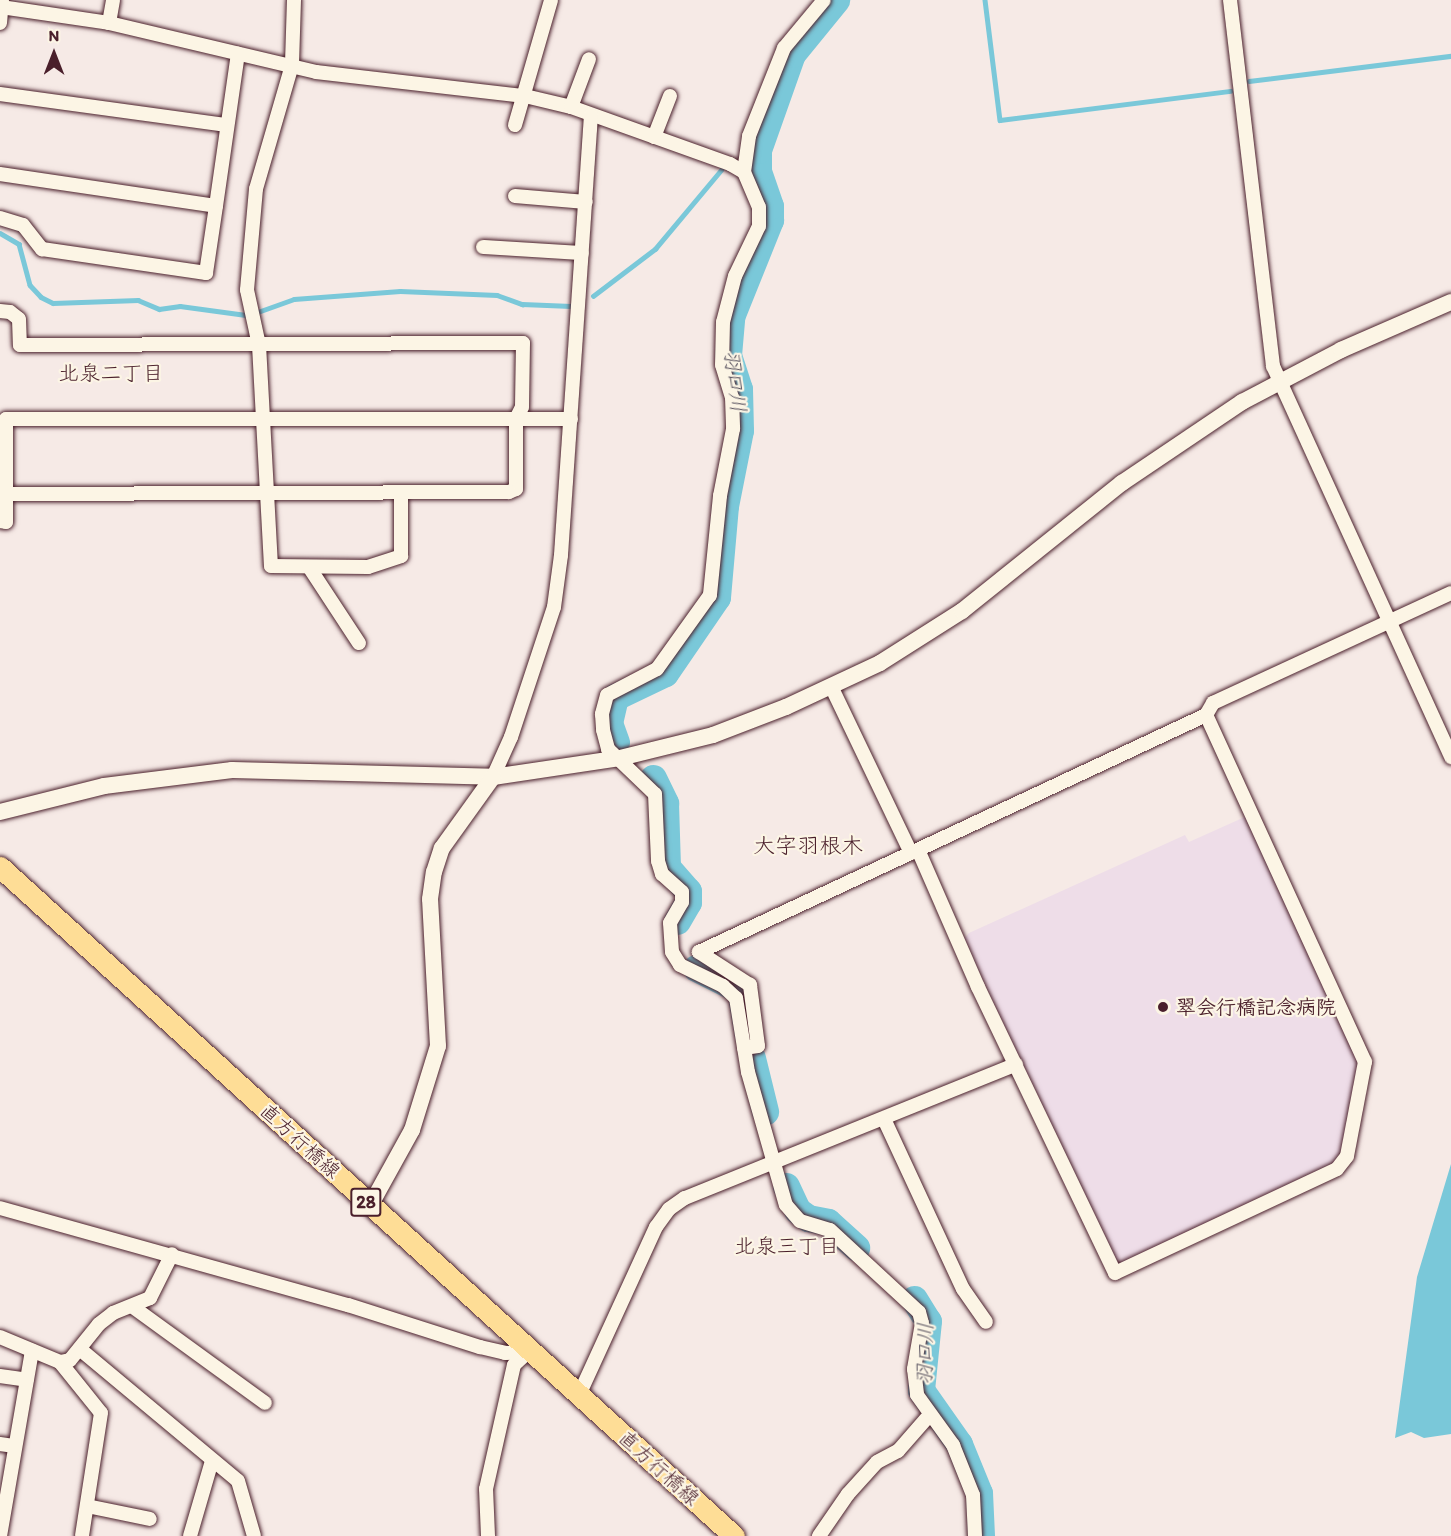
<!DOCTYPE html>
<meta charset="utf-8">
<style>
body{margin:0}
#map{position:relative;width:1451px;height:1536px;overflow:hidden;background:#f6eae6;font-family:Itim,"Klee One",sans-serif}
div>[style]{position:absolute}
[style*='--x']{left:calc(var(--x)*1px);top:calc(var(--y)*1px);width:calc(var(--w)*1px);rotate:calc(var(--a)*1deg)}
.built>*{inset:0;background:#eedde8}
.water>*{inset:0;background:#7ac8d9}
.stream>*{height:4.5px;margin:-2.25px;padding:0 2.25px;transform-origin:2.25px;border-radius:2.25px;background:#7ac8d9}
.river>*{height:27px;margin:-13.5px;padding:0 13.5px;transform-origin:13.5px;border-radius:13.5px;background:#7ac8d9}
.roads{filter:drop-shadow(0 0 2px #4a1f2b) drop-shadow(0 0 2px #4a1f2b)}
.minor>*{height:14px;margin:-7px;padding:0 7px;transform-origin:7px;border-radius:7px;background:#fcf5e5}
.tertiary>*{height:16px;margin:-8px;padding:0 8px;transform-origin:8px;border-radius:8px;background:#fcf5e5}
.primary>*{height:21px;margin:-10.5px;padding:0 10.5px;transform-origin:10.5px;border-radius:10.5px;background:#fedd96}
.dots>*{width:16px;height:16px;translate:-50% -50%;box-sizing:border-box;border:3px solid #fcf5e5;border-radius:50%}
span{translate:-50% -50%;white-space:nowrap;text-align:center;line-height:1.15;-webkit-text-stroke:4.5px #fcf5e5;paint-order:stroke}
.shield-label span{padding:2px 4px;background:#fcf5e5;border:2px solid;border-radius:4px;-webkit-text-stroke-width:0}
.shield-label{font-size:18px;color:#4a1f2b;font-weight:700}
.poi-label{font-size:20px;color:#4a1f2b;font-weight:700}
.left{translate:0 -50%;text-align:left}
.street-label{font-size:20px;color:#4a1f2b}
.neighbourhood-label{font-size:21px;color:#4a1f2b}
.water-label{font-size:21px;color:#58525f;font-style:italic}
.quarter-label{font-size:22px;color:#4a1f2b}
.north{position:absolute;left:24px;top:24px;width:60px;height:60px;-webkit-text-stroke:4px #fcf5e5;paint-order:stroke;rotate:0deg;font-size:16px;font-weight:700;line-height:24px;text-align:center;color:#4a1f2b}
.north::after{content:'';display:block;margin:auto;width:21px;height:27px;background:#4a1f2b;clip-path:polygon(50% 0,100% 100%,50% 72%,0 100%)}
</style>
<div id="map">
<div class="built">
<i style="clip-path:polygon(1247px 816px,1361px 1064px,1344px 1153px,1336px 1164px,1121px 1265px,1113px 1260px,964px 939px,969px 933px,1185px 835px,1189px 842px)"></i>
</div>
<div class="water">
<i style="clip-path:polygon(1451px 1164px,1451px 1434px,1424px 1438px,1411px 1432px,1395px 1438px,1417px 1277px)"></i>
</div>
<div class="stream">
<i style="--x:985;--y:0;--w:121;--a:82.9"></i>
<i style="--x:1000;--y:120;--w:232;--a:-7.2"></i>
<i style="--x:1249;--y:81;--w:204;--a:-7.1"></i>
<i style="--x:0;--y:233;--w:22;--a:30"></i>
<i style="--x:19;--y:244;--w:42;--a:75"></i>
<i style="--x:30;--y:285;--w:16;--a:47"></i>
<i style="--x:41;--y:297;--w:13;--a:27"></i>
<i style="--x:53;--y:303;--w:85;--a:-2"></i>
<i style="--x:138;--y:300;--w:23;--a:23"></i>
<i style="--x:159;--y:309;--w:21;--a:-8"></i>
<i style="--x:180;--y:306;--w:68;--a:7.7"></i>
<i style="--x:593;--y:296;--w:78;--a:-37.2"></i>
<i style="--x:655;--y:249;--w:103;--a:-50.1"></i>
<i style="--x:255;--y:313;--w:41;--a:-19.7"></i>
<i style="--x:294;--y:299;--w:106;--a:-4.3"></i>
<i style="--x:400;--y:291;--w:97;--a:2.4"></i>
<i style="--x:497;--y:295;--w:27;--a:20"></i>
<i style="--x:522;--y:304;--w:49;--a:2.3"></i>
</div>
<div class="river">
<i style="--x:616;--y:742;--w:20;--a:-110"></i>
<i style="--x:609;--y:723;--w:27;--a:-77"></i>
<i style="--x:615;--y:697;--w:55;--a:-25.6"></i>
<i style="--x:665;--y:673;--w:92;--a:-55.6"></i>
<i style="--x:717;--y:597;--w:91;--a:-85"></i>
<i style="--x:725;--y:506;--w:77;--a:-78.8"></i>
<i style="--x:740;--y:430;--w:41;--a:-91.4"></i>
<i style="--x:739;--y:389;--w:36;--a:-108"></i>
<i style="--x:728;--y:355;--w:38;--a:-85"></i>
<i style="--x:731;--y:317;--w:105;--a:-68.1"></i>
<i style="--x:770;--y:220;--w:14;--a:-90"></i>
<i style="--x:770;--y:206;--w:36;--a:-109"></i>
<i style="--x:758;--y:172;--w:22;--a:-90"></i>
<i style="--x:758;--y:150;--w:102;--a:-70.5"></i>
<i style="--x:792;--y:54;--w:70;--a:-50.8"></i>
<i style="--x:653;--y:778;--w:28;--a:64"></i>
<i style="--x:665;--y:803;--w:64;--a:88.2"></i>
<i style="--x:667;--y:867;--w:32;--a:49"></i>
<i style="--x:688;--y:891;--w:11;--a:90"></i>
<i style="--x:688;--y:902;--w:22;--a:120"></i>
<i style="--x:696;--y:968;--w:49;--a:26.6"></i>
<i style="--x:740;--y:990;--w:47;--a:80.1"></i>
<i style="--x:752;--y:1058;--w:55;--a:76.2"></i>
<i style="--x:786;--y:1186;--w:26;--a:65"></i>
<i style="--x:797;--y:1210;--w:14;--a:36"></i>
<i style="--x:808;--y:1218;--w:20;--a:11"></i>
<i style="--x:828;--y:1222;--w:38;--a:42"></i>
<i style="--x:914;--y:1299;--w:26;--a:58"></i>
<i style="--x:928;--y:1321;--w:69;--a:95.8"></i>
<i style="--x:921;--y:1390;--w:66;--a:54.9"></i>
<i style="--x:959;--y:1444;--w:53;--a:67.8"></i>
<i style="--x:979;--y:1493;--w:43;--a:87.3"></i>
</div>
<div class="roads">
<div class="minor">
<i style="--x:294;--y:0;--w:65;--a:91.8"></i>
<i style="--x:292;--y:65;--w:129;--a:106.2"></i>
<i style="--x:256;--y:189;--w:101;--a:95.1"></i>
<i style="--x:247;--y:290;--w:56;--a:77.7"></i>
<i style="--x:259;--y:345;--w:221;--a:86.9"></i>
<i style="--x:271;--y:566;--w:97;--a:0.6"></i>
<i style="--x:368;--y:567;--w:35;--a:-18"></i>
<i style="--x:401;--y:556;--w:62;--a:-90"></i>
<i style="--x:1230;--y:0;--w:369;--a:83.3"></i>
<i style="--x:1273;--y:366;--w:430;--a:65.5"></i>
<i style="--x:1;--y:7;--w:109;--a:8.4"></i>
<i style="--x:109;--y:23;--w:213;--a:13.3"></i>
<i style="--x:316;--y:72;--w:210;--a:6.6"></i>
<i style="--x:525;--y:96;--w:47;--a:13.4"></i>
<i style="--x:571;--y:107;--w:169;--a:19.7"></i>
<i style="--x:730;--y:164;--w:16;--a:30"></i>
<i style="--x:744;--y:172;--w:38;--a:67"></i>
<i style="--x:759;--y:207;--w:19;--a:90"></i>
<i style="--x:759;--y:226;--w:55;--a:115.6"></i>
<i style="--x:735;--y:276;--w:48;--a:104.6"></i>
<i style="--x:723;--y:322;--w:43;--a:91.3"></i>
<i style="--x:722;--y:365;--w:34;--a:73"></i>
<i style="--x:732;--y:397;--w:32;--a:88"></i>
<i style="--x:733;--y:429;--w:68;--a:101"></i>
<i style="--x:720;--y:496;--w:100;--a:95.8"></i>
<i style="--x:710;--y:595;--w:91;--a:125.6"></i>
<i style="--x:657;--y:669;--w:56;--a:152.5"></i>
<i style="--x:607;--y:695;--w:20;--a:105"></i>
<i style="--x:602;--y:714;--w:16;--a:86"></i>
<i style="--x:603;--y:730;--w:20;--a:75"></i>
<i style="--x:608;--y:749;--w:65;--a:43.8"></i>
<i style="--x:655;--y:794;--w:67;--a:87.4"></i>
<i style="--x:658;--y:861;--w:14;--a:73"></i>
<i style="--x:662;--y:874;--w:27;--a:42"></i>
<i style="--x:682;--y:892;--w:10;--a:90"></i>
<i style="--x:682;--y:902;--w:24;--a:120"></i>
<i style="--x:670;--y:923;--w:29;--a:86"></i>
<i style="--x:672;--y:952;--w:15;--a:58"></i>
<i style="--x:680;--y:965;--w:48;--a:26"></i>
<i style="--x:723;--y:986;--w:18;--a:43"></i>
<i style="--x:736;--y:998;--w:75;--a:80.8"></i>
<i style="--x:748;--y:1072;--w:138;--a:74.1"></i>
<i style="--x:786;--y:1205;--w:21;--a:49"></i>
<i style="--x:800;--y:1221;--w:31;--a:17"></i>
<i style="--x:830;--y:1230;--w:121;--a:42.7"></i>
<i style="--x:919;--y:1312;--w:11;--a:75"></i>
<i style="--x:922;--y:1323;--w:47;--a:99.9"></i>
<i style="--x:914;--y:1369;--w:26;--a:83"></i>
<i style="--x:917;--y:1395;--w:62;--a:54.2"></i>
<i style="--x:953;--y:1445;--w:54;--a:68.2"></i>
<i style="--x:973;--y:1495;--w:41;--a:87.2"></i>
<i style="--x:0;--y:23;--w:23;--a:-85"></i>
<i style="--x:109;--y:23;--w:23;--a:-80"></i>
<i style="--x:0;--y:94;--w:229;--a:7.8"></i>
<i style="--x:571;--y:107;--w:51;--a:-69.4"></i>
<i style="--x:515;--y:125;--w:130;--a:-73.9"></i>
<i style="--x:654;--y:137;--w:44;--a:-68.7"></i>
<i style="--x:744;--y:172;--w:36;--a:-82"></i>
<i style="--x:749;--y:136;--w:95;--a:-68.3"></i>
<i style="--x:784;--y:48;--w:62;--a:-50.2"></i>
<i style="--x:0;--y:174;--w:218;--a:8.4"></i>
<i style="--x:216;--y:206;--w:154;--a:-81.8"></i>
<i style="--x:515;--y:196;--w:71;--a:4.8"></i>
<i style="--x:0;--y:218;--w:24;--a:17"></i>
<i style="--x:23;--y:225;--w:31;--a:52"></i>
<i style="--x:42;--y:249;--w:166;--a:8.3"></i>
<i style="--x:206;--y:273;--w:68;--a:-81.5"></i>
<i style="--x:483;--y:247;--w:99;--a:3.5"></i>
<i style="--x:0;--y:311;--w:10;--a:6"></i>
<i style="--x:10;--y:312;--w:11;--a:38"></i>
<i style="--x:19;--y:319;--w:26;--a:88"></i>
<i style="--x:20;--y:345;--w:503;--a:-0.23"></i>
<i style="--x:523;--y:343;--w:64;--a:90.9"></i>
<i style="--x:522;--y:407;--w:13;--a:117"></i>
<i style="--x:516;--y:419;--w:70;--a:90"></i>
<i style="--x:516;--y:489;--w:8;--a:157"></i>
<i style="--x:509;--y:492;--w:501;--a:179.77"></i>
<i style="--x:0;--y:521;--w:6;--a:9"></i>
<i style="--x:6;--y:522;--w:103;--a:-90"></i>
<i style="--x:6;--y:419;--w:565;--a:0"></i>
<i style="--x:309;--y:567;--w:91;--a:56.7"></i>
<i style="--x:831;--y:686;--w:185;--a:64.4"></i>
<i style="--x:493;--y:777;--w:44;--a:-65.8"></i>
<i style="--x:511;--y:737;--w:137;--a:-71.7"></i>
<i style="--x:554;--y:607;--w:52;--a:-82.3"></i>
<i style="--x:561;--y:555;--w:440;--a:-86.1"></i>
<i style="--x:919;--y:852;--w:147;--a:66.4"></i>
<i style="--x:978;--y:987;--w:317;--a:64.4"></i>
<i style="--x:1115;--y:1273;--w:245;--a:-25.1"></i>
<i style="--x:1337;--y:1169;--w:16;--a:-52"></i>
<i style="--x:1347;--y:1156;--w:96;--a:-79.2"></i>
<i style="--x:1365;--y:1062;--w:382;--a:-114.6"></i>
<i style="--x:1206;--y:715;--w:14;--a:-60"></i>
<i style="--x:1213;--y:703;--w:262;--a:-24.8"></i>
<i style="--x:744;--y:1048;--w:14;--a:-8"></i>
<i style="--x:758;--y:1046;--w:62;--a:-97.5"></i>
<i style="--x:750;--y:985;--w:61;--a:-147.1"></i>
<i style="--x:699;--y:952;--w:560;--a:-25.05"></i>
<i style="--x:884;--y:1119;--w:187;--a:65.1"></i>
<i style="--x:963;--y:1289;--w:40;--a:55.1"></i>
<i style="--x:0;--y:1208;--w:361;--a:15.6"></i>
<i style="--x:348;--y:1305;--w:139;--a:17.7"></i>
<i style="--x:480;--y:1347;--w:26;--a:13"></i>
<i style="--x:505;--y:1353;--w:23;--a:-2"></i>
<i style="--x:133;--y:1307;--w:163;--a:36"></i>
<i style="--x:0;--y:1337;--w:65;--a:22.6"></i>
<i style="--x:60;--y:1362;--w:10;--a:-11"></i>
<i style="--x:70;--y:1360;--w:46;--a:-51.1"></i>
<i style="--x:99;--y:1324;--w:18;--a:-38"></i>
<i style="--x:113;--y:1313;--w:40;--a:-22"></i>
<i style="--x:150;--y:1298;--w:49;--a:-63.4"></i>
<i style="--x:81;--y:1350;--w:204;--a:39.8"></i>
<i style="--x:238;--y:1481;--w:57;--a:73.8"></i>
<i style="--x:60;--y:1362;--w:65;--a:51.2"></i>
<i style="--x:101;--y:1413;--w:124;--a:98.8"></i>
<i style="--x:0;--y:1376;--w:27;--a:8"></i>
<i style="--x:579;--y:1395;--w:185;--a:-65.4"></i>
<i style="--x:656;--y:1227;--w:22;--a:-54"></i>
<i style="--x:669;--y:1209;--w:19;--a:-35"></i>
<i style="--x:685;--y:1198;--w:357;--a:-22"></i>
<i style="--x:0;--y:1444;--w:15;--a:8"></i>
<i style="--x:87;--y:1506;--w:64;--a:11.7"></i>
<i style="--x:0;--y:1536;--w:188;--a:-80.2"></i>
<i style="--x:190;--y:1536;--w:78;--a:-73.7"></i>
<i style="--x:488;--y:1536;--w:47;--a:-92.4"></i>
<i style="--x:486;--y:1489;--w:127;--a:-77.3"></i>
<i style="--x:514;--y:1365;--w:19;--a:-43"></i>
<i style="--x:819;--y:1536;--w:51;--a:-55.4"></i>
<i style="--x:848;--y:1494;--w:43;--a:-47.8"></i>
<i style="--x:877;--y:1462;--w:24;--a:-28"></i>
<i style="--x:898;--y:1451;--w:43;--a:-48.8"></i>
</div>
<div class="tertiary">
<i style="--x:0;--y:812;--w:107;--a:-14"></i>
<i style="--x:104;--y:786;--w:129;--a:-7.1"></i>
<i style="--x:232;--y:770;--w:261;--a:1.5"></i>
<i style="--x:493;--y:777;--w:128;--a:-8.5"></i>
<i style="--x:620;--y:758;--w:96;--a:-13.9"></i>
<i style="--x:713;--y:735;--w:78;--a:-21"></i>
<i style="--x:786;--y:707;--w:104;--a:-25.1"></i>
<i style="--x:880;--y:663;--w:97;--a:-32.4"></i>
<i style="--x:962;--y:611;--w:205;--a:-38.7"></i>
<i style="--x:1122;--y:483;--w:145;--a:-34"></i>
<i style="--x:1242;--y:402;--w:112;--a:-27.7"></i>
<i style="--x:1341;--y:350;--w:120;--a:-23.6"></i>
<i style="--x:370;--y:1206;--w:87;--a:-61.1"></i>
<i style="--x:412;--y:1130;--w:88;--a:-72.8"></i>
<i style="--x:438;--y:1046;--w:147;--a:-93.1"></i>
<i style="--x:430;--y:899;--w:27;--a:-82"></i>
<i style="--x:434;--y:872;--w:25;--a:-72"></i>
<i style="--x:442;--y:848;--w:87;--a:-54.3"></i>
</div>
<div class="primary">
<i style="--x:0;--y:867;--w:993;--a:42.35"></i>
</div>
</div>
<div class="dots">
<i style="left:1163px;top:1007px;background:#4a1f2b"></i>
</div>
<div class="shield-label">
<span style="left:366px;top:1202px">28</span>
</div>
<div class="poi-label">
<span class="left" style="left:1176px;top:1007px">翠会行橋記念病院</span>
</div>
<div class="street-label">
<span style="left:300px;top:1141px;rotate:42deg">直方行橋線</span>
<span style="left:659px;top:1468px;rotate:42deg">直方行橋線</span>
</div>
<div class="neighbourhood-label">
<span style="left:111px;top:373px">北泉二丁目</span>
<span style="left:787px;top:1246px">北泉三丁目</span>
</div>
<div class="water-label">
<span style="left:735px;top:381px;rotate:83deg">羽口川</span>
<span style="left:925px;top:1354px;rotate:-89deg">羽口川</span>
</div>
<div class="quarter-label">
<span style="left:808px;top:846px">大字羽根木</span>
</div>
<div class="north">N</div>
</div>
